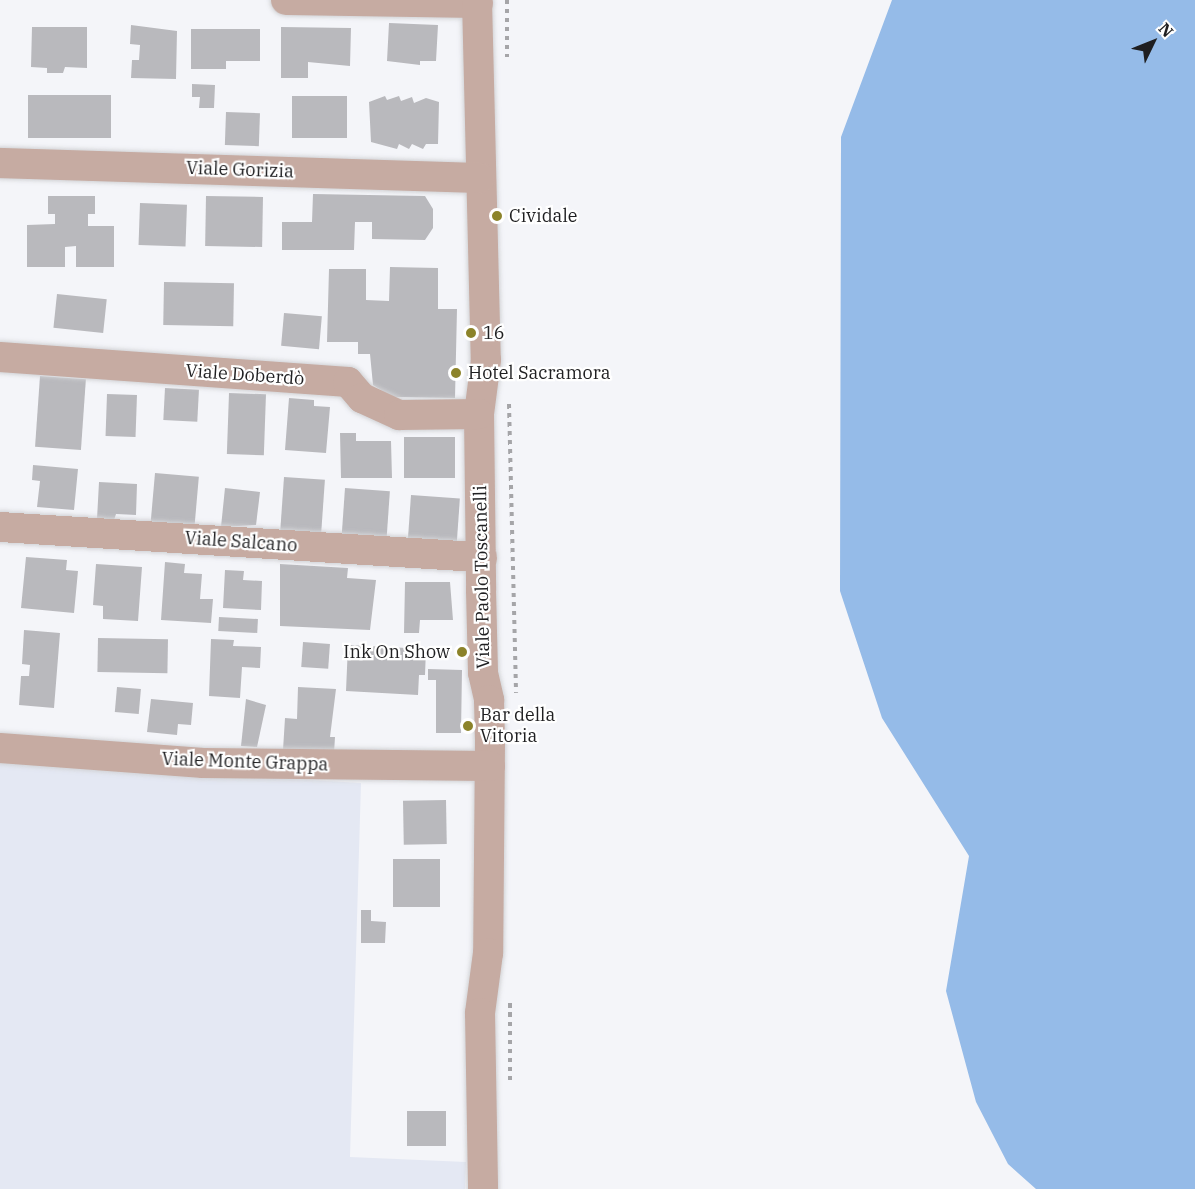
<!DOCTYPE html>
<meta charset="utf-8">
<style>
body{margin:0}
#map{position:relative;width:1195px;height:1189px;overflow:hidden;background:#f4f5f9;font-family:"IBM Plex Serif",serif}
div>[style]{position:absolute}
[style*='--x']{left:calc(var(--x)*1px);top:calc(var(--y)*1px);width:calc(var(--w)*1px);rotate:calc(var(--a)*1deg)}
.built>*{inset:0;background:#e4e8f3}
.water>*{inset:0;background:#95bbe8}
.building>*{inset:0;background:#b9b9bd;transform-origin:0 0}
.path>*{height:4px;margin-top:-2px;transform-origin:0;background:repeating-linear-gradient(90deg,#a5a5a8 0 4.5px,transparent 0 9px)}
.roads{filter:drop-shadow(0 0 2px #d2d3d6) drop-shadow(0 0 2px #d2d3d6)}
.minor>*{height:30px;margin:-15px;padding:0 15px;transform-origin:15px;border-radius:15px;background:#c6aba2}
.dots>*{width:16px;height:16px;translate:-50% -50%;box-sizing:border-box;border:3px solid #fff;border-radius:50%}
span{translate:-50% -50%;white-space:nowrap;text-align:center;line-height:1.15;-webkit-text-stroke:4.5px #fff;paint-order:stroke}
.street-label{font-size:18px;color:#1f1f21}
.poi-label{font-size:18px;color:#1f1f21}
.left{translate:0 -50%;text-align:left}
.right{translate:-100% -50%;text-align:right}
.north{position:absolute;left:1123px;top:12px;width:60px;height:60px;-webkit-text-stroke:4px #fff;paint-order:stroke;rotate:47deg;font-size:16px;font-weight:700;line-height:24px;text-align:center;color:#1f1f21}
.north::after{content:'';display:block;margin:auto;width:21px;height:27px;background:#1f1f21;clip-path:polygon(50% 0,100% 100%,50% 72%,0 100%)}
</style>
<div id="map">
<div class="built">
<i style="clip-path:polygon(0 762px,361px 783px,350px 1157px,466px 1162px,465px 1189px,0 1189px)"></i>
</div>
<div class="water">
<i style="clip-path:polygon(892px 0,1195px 0,1195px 1189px,1036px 1189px,1008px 1164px,976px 1102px,946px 991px,969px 856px,882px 718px,840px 591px,841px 137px)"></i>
</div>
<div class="building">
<i style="clip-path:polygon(389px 23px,438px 25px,436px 61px,420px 61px,420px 65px,387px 61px)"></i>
<i style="clip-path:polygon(131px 25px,177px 31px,176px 79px,131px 78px,132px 60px,139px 60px,140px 45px,130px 44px)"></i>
<i style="clip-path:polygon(32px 27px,87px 27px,87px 68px,65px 67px,63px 73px,47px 73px,47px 68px,31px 67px)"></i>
<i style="clip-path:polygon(281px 27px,351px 28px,350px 66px,308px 62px,308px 78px,281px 78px)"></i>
<i style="clip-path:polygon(191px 29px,260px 29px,260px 61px,226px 61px,226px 69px,191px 69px)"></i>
<i style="clip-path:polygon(192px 84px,215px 85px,214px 108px,199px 108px,200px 97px,192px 97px)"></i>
<i style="left:28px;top:95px;width:83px;height:43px"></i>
<i style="left:347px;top:96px;width:42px;height:55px;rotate:90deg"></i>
<i style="clip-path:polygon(385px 96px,387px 100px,399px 96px,401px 101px,412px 97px,414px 103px,426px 98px,439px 102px,438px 144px,426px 144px,423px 149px,412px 144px,409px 149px,399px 144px,397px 149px,371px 142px,369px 102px)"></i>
<i style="left:226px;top:112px;width:34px;height:33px;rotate:2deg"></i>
<i style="clip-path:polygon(313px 194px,425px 196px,433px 209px,433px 228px,425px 240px,372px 239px,372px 222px,355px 222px,354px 250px,282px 250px,282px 222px,312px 222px)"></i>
<i style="clip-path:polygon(48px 196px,95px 196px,95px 214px,88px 214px,88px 226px,114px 226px,114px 267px,76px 267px,76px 246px,65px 247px,65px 267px,27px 267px,27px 225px,55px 224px,55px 214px,48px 214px)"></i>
<i style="left:206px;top:196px;width:57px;height:50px;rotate:1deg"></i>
<i style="left:140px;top:203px;width:47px;height:42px;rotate:2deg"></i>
<i style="clip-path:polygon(390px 267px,438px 268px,438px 309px,457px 309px,455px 398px,392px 397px,373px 385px,370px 354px,358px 354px,358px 342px,327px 342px,329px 269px,366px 269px,366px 300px,389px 301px)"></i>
<i style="left:164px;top:282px;width:70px;height:43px;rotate:1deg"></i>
<i style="left:57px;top:294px;width:50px;height:34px;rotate:6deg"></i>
<i style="left:284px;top:313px;width:38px;height:33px;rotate:5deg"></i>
<i style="left:40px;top:376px;width:46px;height:71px;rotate:4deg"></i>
<i style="left:165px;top:388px;width:34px;height:32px;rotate:3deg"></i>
<i style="left:229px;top:393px;width:37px;height:61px;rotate:2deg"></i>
<i style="left:107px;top:394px;width:30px;height:42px;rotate:2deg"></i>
<i style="clip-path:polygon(289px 398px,314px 400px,314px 406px,330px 407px,326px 453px,285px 450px)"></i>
<i style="clip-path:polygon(340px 433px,356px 433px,356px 441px,391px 441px,392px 478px,341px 478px)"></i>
<i style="left:404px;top:437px;width:51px;height:41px"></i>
<i style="clip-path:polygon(33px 465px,78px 469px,74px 510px,37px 507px,40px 481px,32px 480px)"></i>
<i style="left:155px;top:473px;width:44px;height:49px;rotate:5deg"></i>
<i style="left:284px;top:477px;width:41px;height:55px;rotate:4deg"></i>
<i style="clip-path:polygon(99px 482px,137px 484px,136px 515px,116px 514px,114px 520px,97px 519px)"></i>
<i style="clip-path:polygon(225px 488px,260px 492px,256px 525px,221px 527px)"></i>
<i style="left:345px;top:488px;width:45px;height:48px;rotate:4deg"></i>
<i style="left:411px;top:495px;width:49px;height:44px;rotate:4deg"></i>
<i style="clip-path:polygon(26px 557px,67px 560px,66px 570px,78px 571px,74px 613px,21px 608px)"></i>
<i style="clip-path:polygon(165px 562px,185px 564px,184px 573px,202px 574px,200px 599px,213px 599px,211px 623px,161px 620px)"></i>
<i style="clip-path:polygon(96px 564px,142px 567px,138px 621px,103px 619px,103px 606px,93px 605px)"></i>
<i style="clip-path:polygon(280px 564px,348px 568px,347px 578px,376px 580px,370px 630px,280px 626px)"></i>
<i style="clip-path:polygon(225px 570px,244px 571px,243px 580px,262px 581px,261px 610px,223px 608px)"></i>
<i style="clip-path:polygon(405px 582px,450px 582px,453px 620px,420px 620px,419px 633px,404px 633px)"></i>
<i style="left:219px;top:617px;width:39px;height:14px;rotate:3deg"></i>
<i style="clip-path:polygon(24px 630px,60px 633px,54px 708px,19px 705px,21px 676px,29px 676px,30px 665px,22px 664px)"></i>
<i style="left:98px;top:638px;width:70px;height:34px;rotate:1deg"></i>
<i style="clip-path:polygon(211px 639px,234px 640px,233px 646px,261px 647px,260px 668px,242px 667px,240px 698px,209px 696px)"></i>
<i style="left:303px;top:642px;width:27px;height:25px;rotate:4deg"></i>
<i style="clip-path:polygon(348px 645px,426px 649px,425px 675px,419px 675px,418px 695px,346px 691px)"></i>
<i style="clip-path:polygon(428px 669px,462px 670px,461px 733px,436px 733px,436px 680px,428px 680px)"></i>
<i style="left:117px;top:687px;width:24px;height:25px;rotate:5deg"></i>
<i style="clip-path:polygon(298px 687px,336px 689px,330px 737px,335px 737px,334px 753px,283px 750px,285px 718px,297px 719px)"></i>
<i style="clip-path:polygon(151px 699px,193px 703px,191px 725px,178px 724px,177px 735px,147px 732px)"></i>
<i style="clip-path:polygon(246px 699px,266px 705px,257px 747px,241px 746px)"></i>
<i style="left:446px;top:800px;width:44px;height:43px;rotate:89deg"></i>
<i style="left:393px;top:859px;width:47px;height:48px"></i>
<i style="clip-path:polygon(361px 910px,371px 910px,371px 921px,386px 922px,385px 943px,361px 943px)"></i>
<i style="left:407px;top:1111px;width:39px;height:35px"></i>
</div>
<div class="path">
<i style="--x:507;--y:0;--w:57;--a:90"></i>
<i style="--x:509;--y:404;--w:289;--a:88.6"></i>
<i style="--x:510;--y:1080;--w:79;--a:-90"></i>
</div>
<div class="roads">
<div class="minor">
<i style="--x:286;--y:0;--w:192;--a:0.9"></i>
<i style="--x:477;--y:0;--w:360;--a:88.6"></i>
<i style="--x:486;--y:360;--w:54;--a:97.4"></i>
<i style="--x:479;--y:414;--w:176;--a:89.3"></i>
<i style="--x:481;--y:590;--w:83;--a:88.6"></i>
<i style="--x:483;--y:673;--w:28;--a:77"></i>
<i style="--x:489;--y:700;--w:42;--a:88.6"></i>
<i style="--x:490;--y:742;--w:211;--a:90.5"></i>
<i style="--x:488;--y:953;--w:61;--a:97.6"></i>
<i style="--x:480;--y:1013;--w:176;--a:89"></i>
<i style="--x:0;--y:163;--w:480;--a:1.8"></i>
<i style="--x:0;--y:357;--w:349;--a:4.1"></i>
<i style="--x:348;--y:382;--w:21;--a:49"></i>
<i style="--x:362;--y:398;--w:41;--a:24.7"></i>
<i style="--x:399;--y:415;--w:80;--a:-0.7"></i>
<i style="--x:0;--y:527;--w:483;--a:3.6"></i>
<i style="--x:0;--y:748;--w:204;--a:4.2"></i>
<i style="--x:203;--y:763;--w:287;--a:0.6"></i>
</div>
</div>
<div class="dots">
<i style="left:497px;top:216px;background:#8c832a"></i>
<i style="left:471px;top:333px;background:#8c832a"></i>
<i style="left:456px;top:373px;background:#8c832a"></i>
<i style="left:462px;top:652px;background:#8c832a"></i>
<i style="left:468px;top:726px;background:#8c832a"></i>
</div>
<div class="street-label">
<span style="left:240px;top:170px;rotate:2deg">Viale Gorizia</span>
<span style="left:245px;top:375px;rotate:4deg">Viale Doberdò</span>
<span style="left:241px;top:542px;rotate:4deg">Viale Salcano</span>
<span style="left:482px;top:577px;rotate:-91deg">Viale Paolo Toscanelli</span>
<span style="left:245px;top:762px;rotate:2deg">Viale Monte Grappa</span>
</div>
<div class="poi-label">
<span class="left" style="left:509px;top:216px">Cividale</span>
<span class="left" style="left:483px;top:333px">16</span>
<span class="left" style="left:468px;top:373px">Hotel Sacramora</span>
<span class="right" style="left:450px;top:652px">Ink On Show</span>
<span class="left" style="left:480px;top:726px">Bar della<br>Vitoria</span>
</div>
<div class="north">N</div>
</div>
